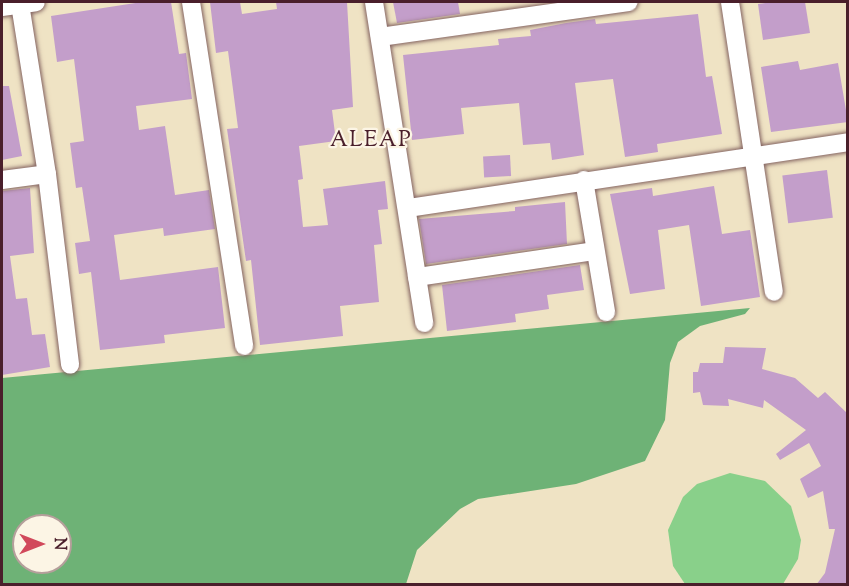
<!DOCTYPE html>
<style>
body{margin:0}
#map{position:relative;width:849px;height:586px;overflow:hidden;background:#efe3c4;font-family:"Sorts Mill Goudy",serif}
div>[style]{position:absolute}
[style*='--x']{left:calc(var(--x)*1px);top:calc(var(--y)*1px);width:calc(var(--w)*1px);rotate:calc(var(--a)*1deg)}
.green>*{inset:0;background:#89d08a}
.forest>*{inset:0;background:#6eb276}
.building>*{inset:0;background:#c39eca;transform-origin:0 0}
.roads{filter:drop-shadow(0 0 2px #846461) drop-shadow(0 0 2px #846461)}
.minor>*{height:18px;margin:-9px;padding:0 9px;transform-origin:9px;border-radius:9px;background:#fff}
span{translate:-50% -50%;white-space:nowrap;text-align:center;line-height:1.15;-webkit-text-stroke:4.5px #fcf5e5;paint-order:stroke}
.neighbourhood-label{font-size:22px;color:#4a1f2b;letter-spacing:1.5px}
.frame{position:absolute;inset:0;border:3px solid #4a1f2b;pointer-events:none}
.north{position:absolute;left:12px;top:514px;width:60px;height:60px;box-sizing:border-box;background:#fcf5e5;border:2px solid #b59f9b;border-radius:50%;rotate:90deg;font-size:16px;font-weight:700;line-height:24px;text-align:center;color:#4a1f2b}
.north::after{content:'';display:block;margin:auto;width:21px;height:27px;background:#d1495b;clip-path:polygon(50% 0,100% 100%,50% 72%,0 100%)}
</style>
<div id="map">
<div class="green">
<i style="clip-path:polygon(730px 473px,765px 481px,791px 506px,801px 540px,798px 559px,783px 584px,685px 584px,673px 566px,668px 530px,683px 497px,697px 484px)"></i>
</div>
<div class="forest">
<i style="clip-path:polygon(evenodd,750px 308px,745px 314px,700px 326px,678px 342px,670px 363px,665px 420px,645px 461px,576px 484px,478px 499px,460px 509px,417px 550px,406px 584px,2px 584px,2px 378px,750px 308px,24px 526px,60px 526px,60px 562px,24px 562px,24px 526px)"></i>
</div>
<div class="building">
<i style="clip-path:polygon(142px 2px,171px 2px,179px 54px,186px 53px,192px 99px,136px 106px,139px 130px,165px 126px,175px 195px,209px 190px,215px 229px,164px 236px,163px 228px,114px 235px,120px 280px,218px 267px,225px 328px,164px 335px,165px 343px,100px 350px,91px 272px,79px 274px,75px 243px,90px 241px,82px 187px,76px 188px,70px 143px,84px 141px,74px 59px,57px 62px,51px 16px)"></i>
<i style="clip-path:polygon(210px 2px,240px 2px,242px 14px,277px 9px,276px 2px,347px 2px,353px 107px,332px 110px,336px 141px,299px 146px,303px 179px,298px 180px,303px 227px,328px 225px,323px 189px,385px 181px,388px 209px,378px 210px,382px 244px,374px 245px,379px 302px,340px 306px,343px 336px,260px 345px,251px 260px,246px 261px,227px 129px,238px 128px,228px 51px,216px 53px)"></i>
<i style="clip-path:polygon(393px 2px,458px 2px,460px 14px,397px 23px)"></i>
<i style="clip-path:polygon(772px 2px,805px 2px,810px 33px,763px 40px,758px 4px)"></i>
<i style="clip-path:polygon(698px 14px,706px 77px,712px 76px,722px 134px,657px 144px,658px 152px,625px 157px,613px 79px,575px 83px,584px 155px,552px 160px,550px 143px,523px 145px,519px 103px,461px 108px,464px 134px,412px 140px,403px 55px,499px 45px,498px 39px,531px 36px,530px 30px,566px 23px,595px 19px,596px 24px)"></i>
<i style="clip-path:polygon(798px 61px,800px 70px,838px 63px,848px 122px,771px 132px,761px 67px)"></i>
<i style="clip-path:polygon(2px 86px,9px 86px,22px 156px,2px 160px)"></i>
<i style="left:510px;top:155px;width:21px;height:27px;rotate:87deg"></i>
<i style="left:827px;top:170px;width:48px;height:45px;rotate:83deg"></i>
<i style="clip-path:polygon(714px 186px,722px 234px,750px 230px,760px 297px,701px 306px,689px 225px,658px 230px,665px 289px,630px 294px,610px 194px,652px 188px,653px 196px)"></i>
<i style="clip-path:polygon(30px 188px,34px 253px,10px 256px,16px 299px,27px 298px,32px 335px,45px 334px,50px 367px,2px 375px,2px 191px)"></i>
<i style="clip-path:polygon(565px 202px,567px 244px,426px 264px,419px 219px,515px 211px,515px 207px)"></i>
<i style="clip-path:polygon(580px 265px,584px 290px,547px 295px,549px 309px,515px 314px,516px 322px,447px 331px,442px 285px)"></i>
<i style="clip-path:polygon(725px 347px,766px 348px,762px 369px,795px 378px,818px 398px,825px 392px,848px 414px,848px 585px,816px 585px,825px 573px,835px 529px,829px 529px,823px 491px,808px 498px,800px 479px,821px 466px,809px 443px,780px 460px,776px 454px,806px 430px,764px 400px,763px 408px,728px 399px,729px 406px,703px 405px,700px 392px,693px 393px,693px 372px,698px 372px,700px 363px,723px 363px)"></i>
</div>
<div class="roads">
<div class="minor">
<i style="--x:191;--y:2;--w:348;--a:81.2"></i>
<i style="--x:374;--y:2;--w:325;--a:81.1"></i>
<i style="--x:730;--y:2;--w:293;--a:81.4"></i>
<i style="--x:20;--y:4;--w:172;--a:81"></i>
<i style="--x:47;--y:174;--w:192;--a:83.1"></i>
<i style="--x:2;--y:7;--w:34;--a:-8"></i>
<i style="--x:380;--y:37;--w:251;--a:-8"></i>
<i style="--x:2;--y:180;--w:45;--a:-7.6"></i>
<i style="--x:584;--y:180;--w:134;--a:80.5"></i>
<i style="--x:408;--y:208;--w:445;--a:-8.5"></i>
<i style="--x:417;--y:277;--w:180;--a:-8.3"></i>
</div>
</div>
<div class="neighbourhood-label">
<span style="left:371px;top:142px">ALEAP</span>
</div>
<div class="frame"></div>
<div class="north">N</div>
</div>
